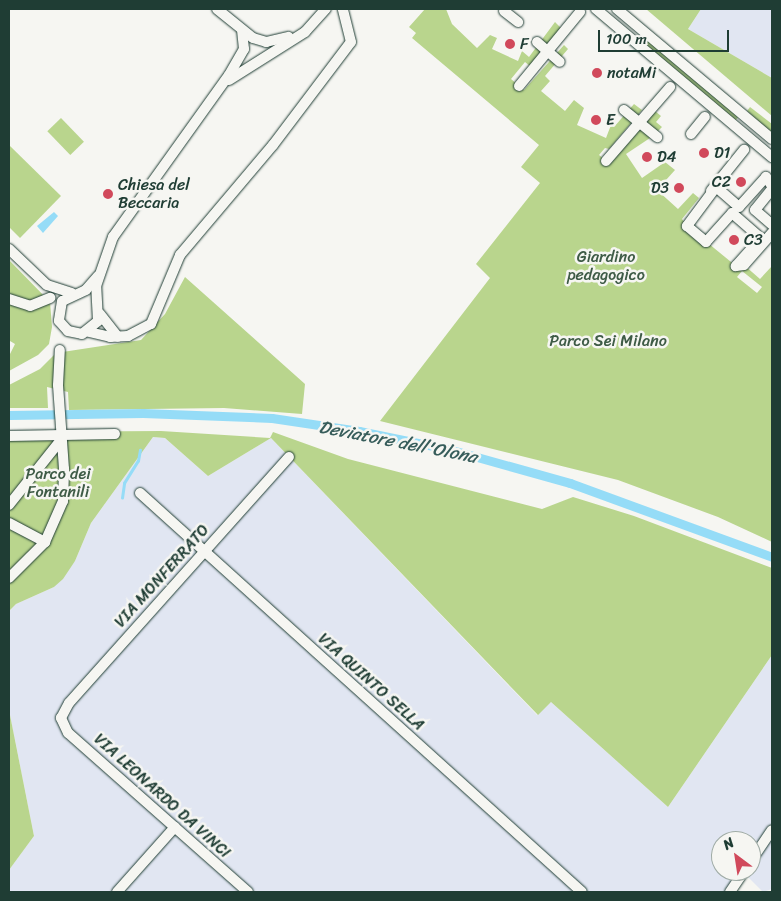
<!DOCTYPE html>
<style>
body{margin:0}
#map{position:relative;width:781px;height:901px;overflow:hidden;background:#f6f6f2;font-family:Sriracha,sans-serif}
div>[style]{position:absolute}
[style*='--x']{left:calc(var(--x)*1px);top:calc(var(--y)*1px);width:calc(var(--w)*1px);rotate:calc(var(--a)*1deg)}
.built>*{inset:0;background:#e1e6f2}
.green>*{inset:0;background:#b9d58d;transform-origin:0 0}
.water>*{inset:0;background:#95dcf7}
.stream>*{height:2.5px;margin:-1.25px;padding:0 1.25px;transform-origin:1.25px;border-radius:1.25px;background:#95dcf7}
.canal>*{height:9px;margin:-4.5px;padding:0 4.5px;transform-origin:4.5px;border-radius:4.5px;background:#95dcf7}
.roads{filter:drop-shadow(0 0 1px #1f3d34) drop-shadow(0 0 1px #1f3d34)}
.minor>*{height:10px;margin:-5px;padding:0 5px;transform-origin:5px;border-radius:5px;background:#f6f6f2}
.dots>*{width:14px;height:14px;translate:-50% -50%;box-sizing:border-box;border:2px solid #f6f6f2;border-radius:50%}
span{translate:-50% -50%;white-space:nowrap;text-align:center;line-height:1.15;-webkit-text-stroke:5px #f6f6f2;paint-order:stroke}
.poi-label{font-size:16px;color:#1f3d34}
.left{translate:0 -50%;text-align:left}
.right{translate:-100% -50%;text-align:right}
.park-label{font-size:16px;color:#3e5b46}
.street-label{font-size:16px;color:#1f3d34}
.water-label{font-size:18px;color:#375d5b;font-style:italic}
.frame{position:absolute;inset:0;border:10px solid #1f3d34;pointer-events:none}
.north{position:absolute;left:711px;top:831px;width:50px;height:50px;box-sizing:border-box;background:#f6f6f2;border:1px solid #a0aca6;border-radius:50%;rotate:329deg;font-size:14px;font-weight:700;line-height:20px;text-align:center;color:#1f3d34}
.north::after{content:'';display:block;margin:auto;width:18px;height:22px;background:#d1495b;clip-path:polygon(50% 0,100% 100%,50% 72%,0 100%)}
.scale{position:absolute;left:598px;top:30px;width:131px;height:22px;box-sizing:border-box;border:2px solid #1f3d34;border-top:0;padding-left:6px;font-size:15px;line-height:18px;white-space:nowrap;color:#1f3d34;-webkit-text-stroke:4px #f6f6f2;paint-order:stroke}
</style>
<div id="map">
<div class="built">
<i style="clip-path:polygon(701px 9px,772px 9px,772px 78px,688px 29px)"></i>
<i style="clip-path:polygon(153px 437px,165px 438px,208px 476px,271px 438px,537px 715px,551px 702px,668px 807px,772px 655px,772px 826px,751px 857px,751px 841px,721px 841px,721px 871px,742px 871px,727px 892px,9px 892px,9px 870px,34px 836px,9px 710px,9px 611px,16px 604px,54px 587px,75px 561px,91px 523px)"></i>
<i style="clip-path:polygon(772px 834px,772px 889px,763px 892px,745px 874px,751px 871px,751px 865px)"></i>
</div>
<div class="green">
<i style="clip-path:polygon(evenodd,425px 9px,446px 9px,452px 24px,477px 48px,490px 35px,497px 38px,492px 49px,518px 61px,522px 51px,529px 57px,555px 22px,562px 29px,531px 67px,525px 62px,511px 79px,524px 90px,564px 45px,568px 49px,545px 76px,550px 81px,541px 91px,565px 111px,574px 100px,584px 108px,577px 125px,606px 138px,611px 125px,614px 127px,634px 104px,642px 110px,609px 149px,605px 148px,599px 155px,608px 162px,612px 161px,655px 111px,661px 116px,656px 122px,662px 127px,653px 136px,626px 154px,642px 178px,665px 162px,675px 170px,657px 190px,678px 209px,693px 193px,699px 198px,682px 219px,687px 226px,736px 266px,744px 265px,760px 279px,772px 266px,772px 542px,718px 517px,618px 480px,380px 421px,490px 278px,476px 264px,540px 183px,521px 167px,539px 145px,412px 38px,416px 33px,409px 27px,425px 9px,742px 271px,762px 287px,757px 293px,737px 277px,742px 271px)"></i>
<i style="clip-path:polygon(646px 9px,701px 9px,688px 29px,772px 78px,772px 116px)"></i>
<i style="clip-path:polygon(645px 35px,739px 116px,735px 121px,640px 41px)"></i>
<i style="clip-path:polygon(750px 107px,772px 124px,772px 133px,747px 111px)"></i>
<i style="left:61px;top:118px;width:33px;height:19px;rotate:46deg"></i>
<i style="clip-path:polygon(9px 145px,61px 196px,20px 238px,9px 227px)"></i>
<i style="clip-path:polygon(9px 260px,50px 302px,52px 327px,49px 344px,38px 355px,9px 371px,9px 356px,15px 344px,10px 341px)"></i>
<i style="clip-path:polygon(185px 277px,305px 384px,302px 414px,224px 408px,69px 410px,68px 392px,47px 387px,48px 408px,9px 408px,9px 385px,40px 369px,56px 353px,141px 340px,165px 314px)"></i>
<i style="clip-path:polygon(161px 431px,270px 438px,273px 432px,348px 459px,542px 509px,573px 497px,634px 516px,772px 568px,772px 655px,668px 807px,551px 702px,538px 715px,271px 438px,208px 476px,165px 438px,153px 437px,91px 523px,75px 561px,63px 579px,54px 587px,16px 604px,9px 611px,9px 432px)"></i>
<i style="clip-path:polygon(9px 710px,34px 836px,9px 870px)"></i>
</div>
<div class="water">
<i style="clip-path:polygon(54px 212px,58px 216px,43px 233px,37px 226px)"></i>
</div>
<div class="stream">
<i style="--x:122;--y:498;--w:15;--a:-82"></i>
<i style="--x:124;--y:483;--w:26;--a:-58"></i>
<i style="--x:138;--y:461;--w:11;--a:-80"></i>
</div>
<div class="canal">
<i style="--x:9;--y:415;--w:134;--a:-0.9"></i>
<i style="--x:143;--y:413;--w:129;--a:2.2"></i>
<i style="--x:272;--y:418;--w:88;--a:8.5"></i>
<i style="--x:359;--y:431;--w:95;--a:11.5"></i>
<i style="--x:452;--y:450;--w:123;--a:15.6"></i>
<i style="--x:570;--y:483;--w:215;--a:20.1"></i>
</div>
<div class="roads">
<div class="minor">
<i style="--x:217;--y:9;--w:46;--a:38.9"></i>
<i style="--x:253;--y:38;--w:14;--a:17"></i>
<i style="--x:266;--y:42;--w:23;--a:-13"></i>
<i style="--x:596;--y:9;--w:230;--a:40.1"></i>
<i style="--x:617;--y:9;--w:202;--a:40"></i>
<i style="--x:504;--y:11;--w:18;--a:38"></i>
<i style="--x:537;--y:42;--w:30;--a:41"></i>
<i style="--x:229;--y:80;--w:90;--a:-32.3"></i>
<i style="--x:305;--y:32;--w:31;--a:-48"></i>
<i style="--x:519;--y:86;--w:96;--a:-50.5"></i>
<i style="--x:624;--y:110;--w:43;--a:39.3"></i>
<i style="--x:691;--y:134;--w:22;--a:-51"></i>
<i style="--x:606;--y:161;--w:98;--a:-49.1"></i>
<i style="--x:772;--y:186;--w:11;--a:-124"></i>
<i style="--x:766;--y:177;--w:40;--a:132"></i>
<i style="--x:739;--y:207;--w:30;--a:-139"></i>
<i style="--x:716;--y:187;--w:49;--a:126.6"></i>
<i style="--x:687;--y:226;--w:25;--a:40"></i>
<i style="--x:706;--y:242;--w:39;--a:-48"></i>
<i style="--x:732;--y:213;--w:38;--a:41"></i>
<i style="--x:761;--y:238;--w:38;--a:132"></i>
<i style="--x:736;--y:266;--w:8;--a:-7"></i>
<i style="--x:744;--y:265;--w:43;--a:-48.8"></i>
<i style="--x:772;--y:189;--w:27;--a:129"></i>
<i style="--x:755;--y:210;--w:23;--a:41"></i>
<i style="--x:711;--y:191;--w:53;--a:-51.2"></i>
<i style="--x:9;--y:249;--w:52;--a:43.5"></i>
<i style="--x:47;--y:285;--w:26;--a:18"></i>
<i style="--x:98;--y:276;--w:18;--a:131"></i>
<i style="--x:86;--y:290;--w:26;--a:155"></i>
<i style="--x:62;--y:301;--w:20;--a:99"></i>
<i style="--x:59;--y:321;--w:13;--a:48"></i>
<i style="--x:68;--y:331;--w:14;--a:12"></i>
<i style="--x:82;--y:334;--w:21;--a:-39"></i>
<i style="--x:98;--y:321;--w:35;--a:-93"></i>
<i style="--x:96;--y:286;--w:52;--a:-70.9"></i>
<i style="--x:113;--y:237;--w:199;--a:-54.4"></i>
<i style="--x:229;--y:75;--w:30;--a:-60"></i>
<i style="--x:244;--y:49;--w:18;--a:-96"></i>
<i style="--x:9;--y:299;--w:22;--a:18"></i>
<i style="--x:30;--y:306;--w:22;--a:-22"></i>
<i style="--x:100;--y:314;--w:29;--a:52"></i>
<i style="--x:89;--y:332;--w:22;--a:13"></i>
<i style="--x:110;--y:337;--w:18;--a:-3"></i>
<i style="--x:128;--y:336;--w:26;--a:-28"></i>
<i style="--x:151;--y:324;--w:75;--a:-67.2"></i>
<i style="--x:180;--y:255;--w:144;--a:-49.8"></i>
<i style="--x:273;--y:145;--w:129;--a:-52.9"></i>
<i style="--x:351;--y:42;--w:34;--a:-104"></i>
<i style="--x:9;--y:436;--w:106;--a:-1.1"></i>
<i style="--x:140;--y:493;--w:595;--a:42.07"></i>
<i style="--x:9;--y:505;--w:82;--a:-51.4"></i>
<i style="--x:9;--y:523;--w:41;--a:27.8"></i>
<i style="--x:9;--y:578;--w:51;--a:-45"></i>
<i style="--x:45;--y:542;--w:45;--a:-66.3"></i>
<i style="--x:63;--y:501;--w:32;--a:-88"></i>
<i style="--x:64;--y:469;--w:84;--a:-94.1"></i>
<i style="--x:58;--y:385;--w:35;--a:-87"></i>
<i style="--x:751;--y:861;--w:37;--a:-56"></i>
<i style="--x:117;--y:892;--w:87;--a:-48.3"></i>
<i style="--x:248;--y:892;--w:240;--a:-138.5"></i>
<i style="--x:68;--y:733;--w:17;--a:-115"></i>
<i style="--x:61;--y:718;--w:17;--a:-62"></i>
<i style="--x:69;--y:703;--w:330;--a:-48.2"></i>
<i style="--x:730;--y:892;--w:25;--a:-56"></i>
</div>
</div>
<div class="dots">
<i style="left:510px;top:44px;background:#d1495b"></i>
<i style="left:597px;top:73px;background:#d1495b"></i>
<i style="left:596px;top:120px;background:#d1495b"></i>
<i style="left:704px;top:153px;background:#d1495b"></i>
<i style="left:647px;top:157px;background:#d1495b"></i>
<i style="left:741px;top:182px;background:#d1495b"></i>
<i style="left:679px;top:188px;background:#d1495b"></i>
<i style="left:108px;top:194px;background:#d1495b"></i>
<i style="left:734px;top:240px;background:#d1495b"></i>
</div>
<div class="poi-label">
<span class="left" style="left:520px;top:44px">F</span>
<span class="left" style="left:607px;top:73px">notaMi</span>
<span class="left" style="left:606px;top:120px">E</span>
<span class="left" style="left:714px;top:153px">D1</span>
<span class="left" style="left:657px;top:157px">D4</span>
<span class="right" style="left:731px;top:182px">C2</span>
<span class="left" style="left:118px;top:194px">Chiesa del<br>Beccaria</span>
<span class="right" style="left:669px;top:188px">D3</span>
<span class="left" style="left:744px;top:240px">C3</span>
</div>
<div class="park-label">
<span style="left:606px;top:266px">Giardino<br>pedagogico</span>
<span style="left:608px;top:341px">Parco Sei Milano</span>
<span style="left:58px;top:483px">Parco dei<br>Fontanili</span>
</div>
<div class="street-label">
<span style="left:162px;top:576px;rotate:-48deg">VIA MONFERRATO</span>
<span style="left:371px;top:682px;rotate:42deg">VIA QUINTO SELLA</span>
<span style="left:162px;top:796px;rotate:42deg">VIA LEONARDO DA VINCI</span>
</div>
<div class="water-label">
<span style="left:398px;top:442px;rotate:11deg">Deviatore dell'Olona</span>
</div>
<div class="frame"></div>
<div class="north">N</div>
<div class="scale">100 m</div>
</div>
